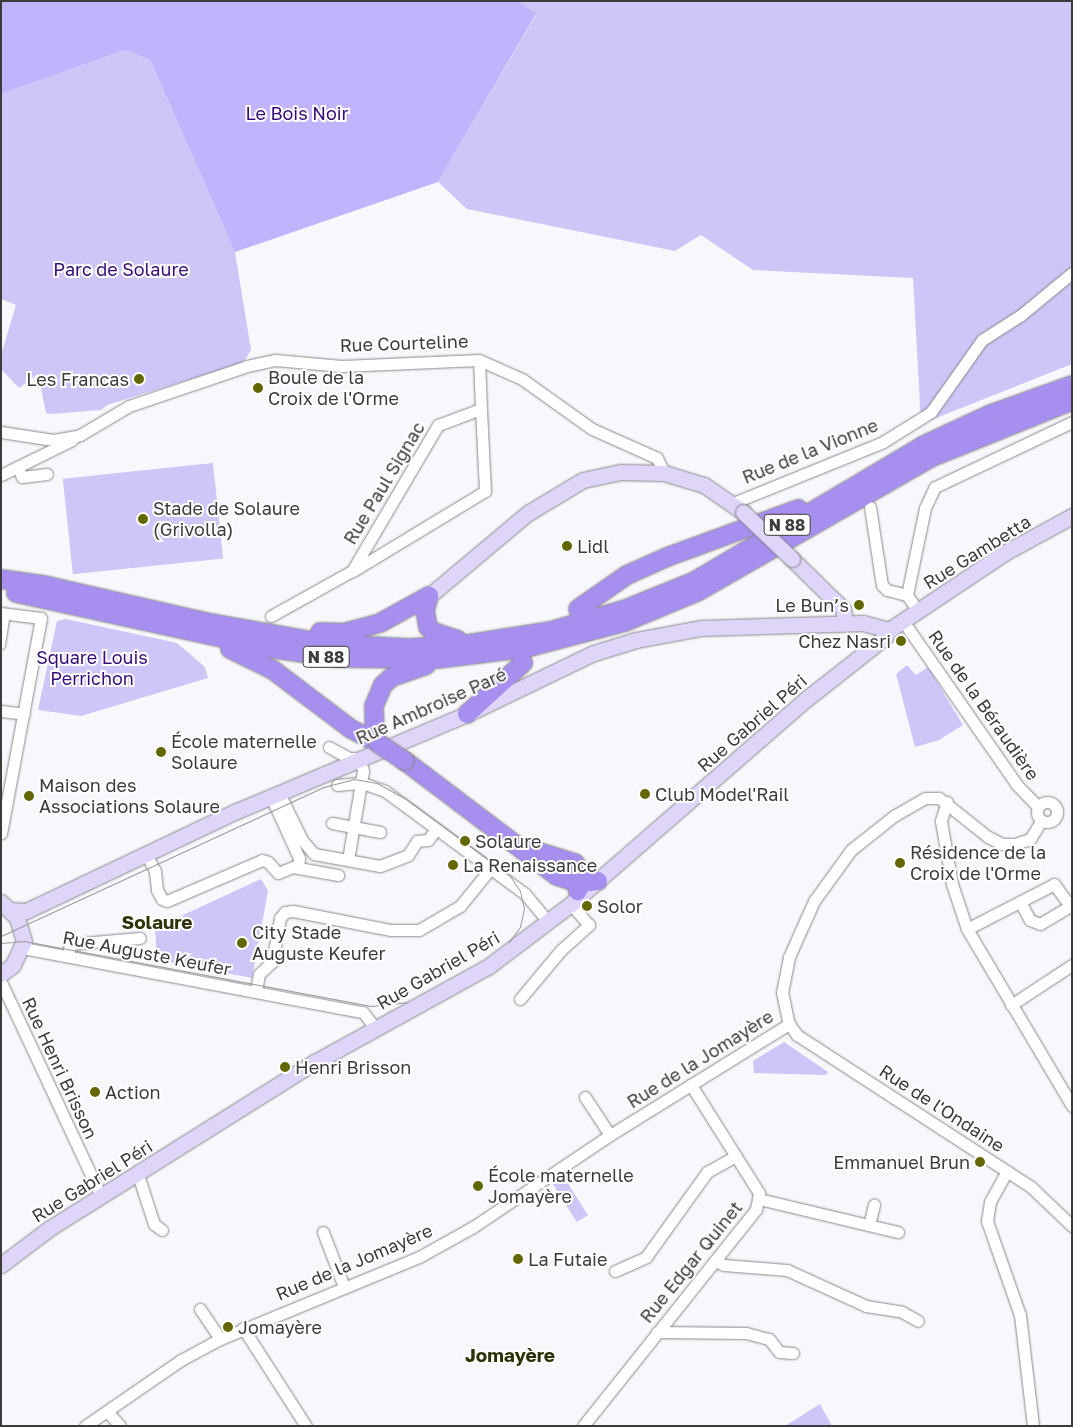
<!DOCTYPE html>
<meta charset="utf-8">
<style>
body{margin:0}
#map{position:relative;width:1073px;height:1427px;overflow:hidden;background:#f8f7fb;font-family:"Golos Text",sans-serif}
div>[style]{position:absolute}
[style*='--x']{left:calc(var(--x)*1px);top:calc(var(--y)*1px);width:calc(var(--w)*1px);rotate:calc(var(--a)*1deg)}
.green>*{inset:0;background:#cdc6f6;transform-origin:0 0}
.forest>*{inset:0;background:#c1b4fd}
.roads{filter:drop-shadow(0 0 1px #88888c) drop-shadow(0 0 1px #88888c)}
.pedestrian>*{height:8px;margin:-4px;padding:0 4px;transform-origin:4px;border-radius:4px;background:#fff}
.minor>*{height:11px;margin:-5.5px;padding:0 5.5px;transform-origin:5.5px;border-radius:5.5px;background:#fff}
.minor>.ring{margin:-5.5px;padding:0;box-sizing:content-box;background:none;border:11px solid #fff;border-radius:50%}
.secondary>*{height:15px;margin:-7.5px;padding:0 7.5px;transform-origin:7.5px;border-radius:7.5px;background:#ded5f9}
.trunk>*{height:18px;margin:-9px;padding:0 9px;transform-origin:9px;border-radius:9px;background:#a78ff0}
.tram>*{height:1px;margin:-0.5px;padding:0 0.5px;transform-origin:0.5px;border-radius:0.5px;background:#9a999c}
.bridges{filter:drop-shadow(0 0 1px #88888c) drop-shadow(0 0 1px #88888c)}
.secondary-bridge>*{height:15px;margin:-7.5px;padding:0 7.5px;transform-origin:7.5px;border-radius:7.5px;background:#ded5f9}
.trunk-bridge>*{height:18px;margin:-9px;padding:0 9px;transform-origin:9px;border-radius:9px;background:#a78ff0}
.dots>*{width:14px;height:14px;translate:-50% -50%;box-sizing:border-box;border:2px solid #fff;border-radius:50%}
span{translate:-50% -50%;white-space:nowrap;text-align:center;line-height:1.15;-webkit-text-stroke:4px #fff;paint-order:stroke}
.shield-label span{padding:1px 4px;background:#fff;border:1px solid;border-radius:4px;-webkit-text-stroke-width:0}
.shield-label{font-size:16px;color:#3c3c3d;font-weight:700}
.park-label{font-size:18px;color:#370c77}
.street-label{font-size:18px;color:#3c3c3d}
.poi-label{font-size:18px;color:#3c3c3d}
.left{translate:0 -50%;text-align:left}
.right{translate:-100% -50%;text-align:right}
.neighbourhood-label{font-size:19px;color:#2f3107;font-weight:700}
.frame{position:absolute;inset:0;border:2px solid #3c3c3d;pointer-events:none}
</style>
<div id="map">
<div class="green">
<i style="clip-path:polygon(517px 1px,1072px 1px,1072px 364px,921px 424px,913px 278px,753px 270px,701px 235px,675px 251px,467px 209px,438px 182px,536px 15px)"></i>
<i style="clip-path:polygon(125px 50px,150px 60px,235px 252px,251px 350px,243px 363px,107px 405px,101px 410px,52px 414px,46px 413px,38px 374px,19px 388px,1px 369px,1px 355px,16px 305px,1px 299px,1px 94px)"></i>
<i style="left:213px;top:463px;width:96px;height:151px;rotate:84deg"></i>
<i style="clip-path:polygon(66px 619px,177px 643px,205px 667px,208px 678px,81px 716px,38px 710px,57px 621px)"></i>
<i style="clip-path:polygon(907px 665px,916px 675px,928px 667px,963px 725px,939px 740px,915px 747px,896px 674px)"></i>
<i style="clip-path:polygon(261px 879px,268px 891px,252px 978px,157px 960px,155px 928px)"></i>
<i style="clip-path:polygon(784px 1042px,828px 1072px,826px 1075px,754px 1073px,753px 1061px)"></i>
<i style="left:564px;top:1177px;width:45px;height:13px;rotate:58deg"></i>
<i style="clip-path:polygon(820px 1404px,832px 1426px,785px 1426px)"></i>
</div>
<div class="forest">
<i style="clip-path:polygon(1px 1px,517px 1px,536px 14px,438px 182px,235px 252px,150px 60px,125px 50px,1px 94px)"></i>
</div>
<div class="roads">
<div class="pedestrian">
<i style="--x:1;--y:645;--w:31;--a:-81"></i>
</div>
<div class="minor">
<i style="--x:1;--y:432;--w:53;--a:8.7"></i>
<i style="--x:53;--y:440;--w:27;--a:-10"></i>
<i style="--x:80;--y:435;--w:57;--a:-30.6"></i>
<i style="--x:129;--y:406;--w:125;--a:-18.7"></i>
<i style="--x:247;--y:366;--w:29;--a:-12"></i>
<i style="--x:275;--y:360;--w:67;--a:5.1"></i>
<i style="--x:342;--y:366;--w:137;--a:-2.5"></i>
<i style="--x:479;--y:360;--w:47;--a:23.8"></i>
<i style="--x:522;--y:379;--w:86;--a:35.5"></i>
<i style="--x:592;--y:429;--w:71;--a:24"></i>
<i style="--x:657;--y:458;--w:17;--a:65"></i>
<i style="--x:18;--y:468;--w:10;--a:66"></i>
<i style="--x:22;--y:477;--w:25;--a:-7"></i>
<i style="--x:1;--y:475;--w:79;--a:-26.2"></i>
<i style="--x:733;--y:503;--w:162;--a:-22.1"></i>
<i style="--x:883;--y:442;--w:57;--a:-32"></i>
<i style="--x:931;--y:412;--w:88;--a:-54.7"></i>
<i style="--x:982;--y:340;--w:46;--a:-32.7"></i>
<i style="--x:1021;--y:315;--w:66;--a:-39.5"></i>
<i style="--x:870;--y:507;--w:79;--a:81.3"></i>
<i style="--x:882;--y:585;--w:7;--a:45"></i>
<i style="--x:887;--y:590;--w:21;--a:14"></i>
<i style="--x:353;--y:571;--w:154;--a:-31.2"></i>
<i style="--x:485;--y:491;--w:82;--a:-92.8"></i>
<i style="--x:918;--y:611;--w:19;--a:-125"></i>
<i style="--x:907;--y:595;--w:89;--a:-78.3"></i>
<i style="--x:925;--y:508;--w:23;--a:-65"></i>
<i style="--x:935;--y:487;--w:152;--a:-25.4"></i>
<i style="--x:1;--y:613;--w:40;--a:7.1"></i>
<i style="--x:41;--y:618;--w:219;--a:100.5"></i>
<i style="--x:271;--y:616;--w:93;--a:-29.1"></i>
<i style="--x:352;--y:571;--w:169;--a:-59.5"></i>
<i style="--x:438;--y:425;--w:46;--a:-20.4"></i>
<i style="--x:481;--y:409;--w:49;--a:-92.3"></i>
<i style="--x:903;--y:621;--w:200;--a:55.2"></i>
<i style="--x:1017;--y:785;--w:30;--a:46"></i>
<i style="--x:1;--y:711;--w:23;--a:7"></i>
<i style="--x:329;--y:747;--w:23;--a:29"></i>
<i style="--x:349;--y:758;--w:10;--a:0"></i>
<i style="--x:359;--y:758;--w:14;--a:73"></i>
<i style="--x:363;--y:771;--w:90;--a:99.6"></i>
<i style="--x:337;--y:785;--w:25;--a:-5"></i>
<i style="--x:362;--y:783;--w:24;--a:19"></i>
<i style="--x:385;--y:791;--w:174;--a:36.3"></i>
<i style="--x:525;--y:894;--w:35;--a:50"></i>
<i style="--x:279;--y:793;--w:52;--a:63.9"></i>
<i style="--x:302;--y:840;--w:18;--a:49"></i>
<i style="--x:314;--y:854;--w:67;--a:10.3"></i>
<i style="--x:380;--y:866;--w:30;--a:-21"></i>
<i style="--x:408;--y:855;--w:17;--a:-57"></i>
<i style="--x:417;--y:841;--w:11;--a:-5"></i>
<i style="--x:428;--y:840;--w:14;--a:-54"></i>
<i style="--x:271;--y:797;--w:67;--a:65.3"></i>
<i style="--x:299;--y:858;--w:10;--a:96"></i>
<i style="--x:947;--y:802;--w:20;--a:108"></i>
<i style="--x:941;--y:821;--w:64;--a:80.1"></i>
<i style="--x:952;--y:884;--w:47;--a:71.6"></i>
<i style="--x:967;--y:929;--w:206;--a:59.3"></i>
<i class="ring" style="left:1037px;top:802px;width:9px;height:9px"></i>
<i style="--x:1041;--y:821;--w:21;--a:121"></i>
<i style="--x:1030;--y:839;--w:16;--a:162"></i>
<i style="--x:1015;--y:844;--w:13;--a:180"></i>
<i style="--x:1002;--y:844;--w:16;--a:-153"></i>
<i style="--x:988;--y:837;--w:63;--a:-141.5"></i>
<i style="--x:939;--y:798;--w:14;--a:180"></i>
<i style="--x:925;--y:798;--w:34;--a:150"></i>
<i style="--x:895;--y:815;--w:56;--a:141.5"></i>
<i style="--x:851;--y:850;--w:63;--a:126"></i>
<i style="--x:814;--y:901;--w:61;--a:114.1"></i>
<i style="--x:789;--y:957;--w:36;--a:101"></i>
<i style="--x:782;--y:992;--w:33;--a:78"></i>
<i style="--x:789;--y:1024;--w:14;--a:54"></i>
<i style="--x:797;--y:1035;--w:279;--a:33"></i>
<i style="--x:1031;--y:1187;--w:57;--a:43.6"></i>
<i style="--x:332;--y:823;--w:49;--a:10.6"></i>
<i style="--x:146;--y:854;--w:19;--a:62"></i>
<i style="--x:155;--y:871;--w:19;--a:84"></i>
<i style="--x:157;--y:890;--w:10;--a:61"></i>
<i style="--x:162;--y:899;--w:5;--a:22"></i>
<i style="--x:167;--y:901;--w:103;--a:-23.3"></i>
<i style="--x:262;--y:860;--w:6;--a:18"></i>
<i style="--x:268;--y:862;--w:15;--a:48"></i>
<i style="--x:278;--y:873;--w:16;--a:-22"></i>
<i style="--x:293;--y:867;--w:46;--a:10.1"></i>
<i style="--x:967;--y:929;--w:98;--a:-27.3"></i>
<i style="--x:1054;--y:884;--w:27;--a:54"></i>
<i style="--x:1070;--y:906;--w:35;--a:149"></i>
<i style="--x:1040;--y:924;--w:11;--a:-158"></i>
<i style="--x:1030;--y:920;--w:21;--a:-119"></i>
<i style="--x:24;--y:943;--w:7;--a:56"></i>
<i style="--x:28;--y:949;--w:341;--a:10.7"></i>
<i style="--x:363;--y:1012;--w:20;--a:53"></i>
<i style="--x:68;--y:956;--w:12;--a:-81"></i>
<i style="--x:70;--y:944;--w:70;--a:-4.9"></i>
<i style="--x:1;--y:982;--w:236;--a:65"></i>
<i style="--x:256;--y:991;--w:17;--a:-80"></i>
<i style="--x:259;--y:974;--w:18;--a:-43"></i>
<i style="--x:272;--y:962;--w:45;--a:-79.7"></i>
<i style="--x:280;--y:918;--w:8;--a:-50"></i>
<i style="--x:285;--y:912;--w:8;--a:-7"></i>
<i style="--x:293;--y:911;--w:100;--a:11"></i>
<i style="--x:391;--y:930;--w:28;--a:0"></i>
<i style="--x:419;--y:930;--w:48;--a:-30.3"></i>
<i style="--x:460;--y:906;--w:41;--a:-50.9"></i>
<i style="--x:520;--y:999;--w:64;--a:-50.1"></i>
<i style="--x:561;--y:950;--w:38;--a:-42"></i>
<i style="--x:589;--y:925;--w:28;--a:-131"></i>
<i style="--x:1011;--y:1005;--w:73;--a:-33.3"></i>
<i style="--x:585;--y:1097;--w:45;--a:56.7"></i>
<i style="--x:1007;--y:1171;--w:35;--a:119"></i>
<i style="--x:990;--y:1202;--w:19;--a:99"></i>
<i style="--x:987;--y:1221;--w:100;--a:70.7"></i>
<i style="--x:1020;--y:1315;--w:112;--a:83.3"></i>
<i style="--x:138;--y:1175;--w:52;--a:71.9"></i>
<i style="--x:154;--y:1224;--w:10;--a:37"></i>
<i style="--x:759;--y:1199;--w:143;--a:13.4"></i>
<i style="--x:869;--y:1225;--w:21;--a:-76"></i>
<i style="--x:323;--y:1232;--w:59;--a:69.1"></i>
<i style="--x:717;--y:1262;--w:8;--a:23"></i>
<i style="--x:724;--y:1265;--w:63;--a:4.5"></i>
<i style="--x:787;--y:1270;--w:87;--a:24.5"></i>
<i style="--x:866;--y:1306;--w:36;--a:9"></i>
<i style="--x:902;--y:1312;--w:18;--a:29"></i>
<i style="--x:615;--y:1271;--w:34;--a:-24"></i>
<i style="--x:646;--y:1257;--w:105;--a:-54.3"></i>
<i style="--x:707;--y:1172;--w:33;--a:-29"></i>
<i style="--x:200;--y:1309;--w:36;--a:56"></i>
<i style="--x:243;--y:1328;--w:117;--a:57.3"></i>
<i style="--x:657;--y:1332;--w:89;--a:0.6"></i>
<i style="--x:746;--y:1333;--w:24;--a:15"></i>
<i style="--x:769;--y:1339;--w:16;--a:52"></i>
<i style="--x:779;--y:1352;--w:14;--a:4"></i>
<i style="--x:107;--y:1411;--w:20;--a:49"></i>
<i style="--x:85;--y:1426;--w:116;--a:-34.5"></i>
<i style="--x:181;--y:1360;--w:44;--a:-28.3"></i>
<i style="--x:220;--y:1339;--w:215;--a:-22.4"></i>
<i style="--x:419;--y:1257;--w:62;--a:-29.1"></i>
<i style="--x:473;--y:1227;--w:165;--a:-33.9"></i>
<i style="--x:610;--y:1135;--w:211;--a:-31.8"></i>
<i style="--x:583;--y:1426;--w:278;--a:-51.4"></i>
<i style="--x:756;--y:1209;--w:16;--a:-79"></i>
<i style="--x:759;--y:1193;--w:128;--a:-122.2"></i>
</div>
<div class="secondary">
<i style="--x:792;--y:559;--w:71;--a:44.4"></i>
<i style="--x:843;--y:609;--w:15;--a:79"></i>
<i style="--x:429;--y:596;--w:129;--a:-40"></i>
<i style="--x:528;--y:513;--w:64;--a:-31"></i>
<i style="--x:583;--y:480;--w:39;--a:-12"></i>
<i style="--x:621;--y:472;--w:43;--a:1.3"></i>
<i style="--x:664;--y:473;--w:42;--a:16.7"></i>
<i style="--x:704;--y:485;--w:47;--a:34.7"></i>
<i style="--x:1;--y:902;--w:23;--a:45"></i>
<i style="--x:17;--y:918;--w:24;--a:73"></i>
<i style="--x:24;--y:941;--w:26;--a:115"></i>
<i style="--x:13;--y:965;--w:15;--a:143"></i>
<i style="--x:11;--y:910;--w:15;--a:4"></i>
<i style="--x:26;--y:911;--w:233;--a:-25.4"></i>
<i style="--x:237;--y:811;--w:250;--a:-22.9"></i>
<i style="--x:467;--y:714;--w:141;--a:-25.7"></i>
<i style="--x:594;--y:653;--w:44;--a:-17.2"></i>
<i style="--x:636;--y:640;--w:65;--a:-10.6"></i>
<i style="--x:700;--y:628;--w:163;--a:-1.8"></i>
<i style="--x:863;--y:623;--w:27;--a:15"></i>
<i style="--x:1;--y:1265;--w:61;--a:-37.1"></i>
<i style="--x:50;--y:1228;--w:313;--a:-32.1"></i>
<i style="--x:315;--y:1062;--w:199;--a:-28.9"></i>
<i style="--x:489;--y:966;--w:103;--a:-37.1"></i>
<i style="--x:571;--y:904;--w:310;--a:-41.1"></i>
<i style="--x:805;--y:700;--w:102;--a:-38.2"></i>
<i style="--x:885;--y:637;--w:8;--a:-60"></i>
<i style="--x:889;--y:630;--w:141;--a:-33.7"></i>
<i style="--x:1006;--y:552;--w:75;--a:-28.6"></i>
</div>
<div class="trunk">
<i style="--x:1;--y:579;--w:43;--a:7.9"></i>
<i style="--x:44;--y:585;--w:166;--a:12.9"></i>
<i style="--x:206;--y:622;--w:124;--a:10.2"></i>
<i style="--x:328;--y:644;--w:82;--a:2.8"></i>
<i style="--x:410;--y:648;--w:58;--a:-3.9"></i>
<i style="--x:468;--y:644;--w:84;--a:-8.9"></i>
<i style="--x:551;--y:631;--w:75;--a:-16.3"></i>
<i style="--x:623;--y:610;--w:78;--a:-21.9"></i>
<i style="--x:695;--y:581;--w:264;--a:-30.7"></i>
<i style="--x:922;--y:446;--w:76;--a:-24.9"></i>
<i style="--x:991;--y:414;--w:86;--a:-19.7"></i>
<i style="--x:16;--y:593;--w:259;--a:12.3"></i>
<i style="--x:269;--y:648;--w:69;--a:8.4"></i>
<i style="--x:337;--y:658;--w:100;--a:0.6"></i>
<i style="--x:437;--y:659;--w:90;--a:-7"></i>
<i style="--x:526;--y:648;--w:102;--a:-14.7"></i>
<i style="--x:625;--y:622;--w:80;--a:-22.7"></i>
<i style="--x:699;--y:591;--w:267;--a:-29.9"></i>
<i style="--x:930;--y:458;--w:153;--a:-21.9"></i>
<i style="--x:429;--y:596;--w:15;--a:106"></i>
<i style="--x:425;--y:610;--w:17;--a:80"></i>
<i style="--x:428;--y:627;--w:8;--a:40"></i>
<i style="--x:434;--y:632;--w:25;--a:18"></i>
<i style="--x:578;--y:609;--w:60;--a:-34.8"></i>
<i style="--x:627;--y:575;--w:44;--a:-24.2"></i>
<i style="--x:667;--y:557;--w:140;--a:-20.1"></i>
<i style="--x:320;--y:632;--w:23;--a:2"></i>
<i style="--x:343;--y:633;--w:38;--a:-15"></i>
<i style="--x:380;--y:623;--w:56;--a:-28.9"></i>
<i style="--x:230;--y:649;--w:48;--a:26"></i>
<i style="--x:273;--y:670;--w:98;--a:37.1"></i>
<i style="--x:351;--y:729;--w:30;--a:27"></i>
<i style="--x:467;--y:714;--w:76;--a:-42.3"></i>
<i style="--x:375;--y:739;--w:33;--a:-92"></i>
<i style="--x:374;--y:706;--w:23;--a:-67"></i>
<i style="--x:383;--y:685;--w:12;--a:-42"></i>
<i style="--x:392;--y:677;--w:36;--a:-19"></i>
<i style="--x:405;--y:761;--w:191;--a:37.1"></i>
<i style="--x:557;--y:876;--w:23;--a:18"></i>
<i style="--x:579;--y:883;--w:19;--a:-6"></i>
<i style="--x:530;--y:849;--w:47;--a:17.3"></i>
<i style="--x:575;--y:863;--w:17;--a:54"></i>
<i style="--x:585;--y:877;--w:16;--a:117"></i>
</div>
</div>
<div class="tram">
<i style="--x:1;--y:936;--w:356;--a:-24.8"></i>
<i style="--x:324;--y:787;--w:31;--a:-15"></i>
<i style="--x:354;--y:779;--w:23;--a:10"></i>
<i style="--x:377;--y:783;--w:33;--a:29"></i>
<i style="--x:406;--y:799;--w:129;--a:36.5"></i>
<i style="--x:510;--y:876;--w:18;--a:56"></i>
<i style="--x:520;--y:891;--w:17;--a:77"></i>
<i style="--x:524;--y:908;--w:19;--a:102"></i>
<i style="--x:520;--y:927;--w:19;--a:126"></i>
<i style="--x:1;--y:943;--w:23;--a:-5"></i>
<i style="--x:24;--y:941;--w:353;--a:10.6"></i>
<i style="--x:371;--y:1006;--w:36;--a:-6"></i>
</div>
<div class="bridges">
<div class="secondary-bridge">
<i style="--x:743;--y:512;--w:68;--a:43.8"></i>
</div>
<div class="trunk-bridge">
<i style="--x:378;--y:743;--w:32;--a:34"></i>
</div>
</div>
<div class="dots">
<i style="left:139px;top:379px;background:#636703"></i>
<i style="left:258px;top:388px;background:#636703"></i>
<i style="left:143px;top:519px;background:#636703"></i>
<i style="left:567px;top:546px;background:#636703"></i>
<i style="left:859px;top:605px;background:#636703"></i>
<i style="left:901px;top:641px;background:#636703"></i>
<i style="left:161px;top:752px;background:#636703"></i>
<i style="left:645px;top:794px;background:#636703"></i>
<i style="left:29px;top:796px;background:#636703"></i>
<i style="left:465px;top:841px;background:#636703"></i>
<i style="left:900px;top:863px;background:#636703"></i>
<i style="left:453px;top:865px;background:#636703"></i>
<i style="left:587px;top:906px;background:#636703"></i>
<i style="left:242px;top:943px;background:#636703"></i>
<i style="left:285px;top:1067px;background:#636703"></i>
<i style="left:95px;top:1092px;background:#636703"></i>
<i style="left:980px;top:1162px;background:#636703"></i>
<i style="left:478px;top:1186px;background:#636703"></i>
<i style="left:518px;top:1259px;background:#636703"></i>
<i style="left:228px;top:1327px;background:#636703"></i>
</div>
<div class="shield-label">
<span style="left:787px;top:525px">N 88</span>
<span style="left:326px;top:657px">N 88</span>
</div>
<div class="park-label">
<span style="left:297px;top:113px">Le Bois Noir</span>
<span style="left:121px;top:269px">Parc de Solaure</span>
<span style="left:92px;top:668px">Square Louis<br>Perrichon</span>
</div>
<div class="street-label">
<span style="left:404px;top:343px;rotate:-2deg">Rue Courteline</span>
<span style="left:810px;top:451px;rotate:-22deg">Rue de la Vionne</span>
<span style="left:384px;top:483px;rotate:-59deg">Rue Paul Signac</span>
<span style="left:977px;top:552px;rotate:-32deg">Rue Gambetta</span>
<span style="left:984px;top:705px;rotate:55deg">Rue de la Béraudière</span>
<span style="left:431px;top:706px;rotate:-24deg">Rue Ambroise Paré</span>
<span style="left:752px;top:723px;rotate:-41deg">Rue Gabriel Péri</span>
<span style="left:147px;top:953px;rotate:11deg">Rue Auguste Keufer</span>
<span style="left:438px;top:970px;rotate:-30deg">Rue Gabriel Péri</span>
<span style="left:700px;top:1059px;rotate:-32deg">Rue de la Jomayère</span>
<span style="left:60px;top:1068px;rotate:65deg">Rue Henri Brisson</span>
<span style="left:942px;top:1108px;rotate:33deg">Rue de l'Ondaine</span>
<span style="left:92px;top:1181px;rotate:-32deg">Rue Gabriel Péri</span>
<span style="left:354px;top:1262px;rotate:-23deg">Rue de la Jomayère</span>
<span style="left:691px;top:1262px;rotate:-51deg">Rue Edgar Quinet</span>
</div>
<div class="poi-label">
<span class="left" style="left:268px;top:388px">Boule de la<br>Croix de l'Orme</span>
<span class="right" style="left:129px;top:379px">Les Francas</span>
<span class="left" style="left:153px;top:519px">Stade de Solaure<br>(Grivolla)</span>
<span class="left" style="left:577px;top:546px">Lidl</span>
<span class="right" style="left:849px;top:605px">Le Bun’s</span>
<span class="right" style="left:891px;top:641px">Chez Nasri</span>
<span class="left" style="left:171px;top:752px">École maternelle<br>Solaure</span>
<span class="left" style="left:39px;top:796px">Maison des<br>Associations Solaure</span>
<span class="left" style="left:655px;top:794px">Club Model'Rail</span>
<span class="left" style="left:475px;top:841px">Solaure</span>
<span class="left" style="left:910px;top:863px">Résidence de la<br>Croix de l'Orme</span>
<span class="left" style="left:463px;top:865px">La Renaissance</span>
<span class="left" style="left:597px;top:906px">Solor</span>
<span class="left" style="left:252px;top:943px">City Stade<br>Auguste Keufer</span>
<span class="left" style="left:295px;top:1067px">Henri Brisson</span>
<span class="left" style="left:105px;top:1092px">Action</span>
<span class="right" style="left:970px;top:1162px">Emmanuel Brun</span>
<span class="left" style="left:488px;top:1186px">École maternelle<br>Jomayère</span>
<span class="left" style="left:528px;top:1259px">La Futaie</span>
<span class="left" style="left:238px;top:1327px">Jomayère</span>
</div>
<div class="neighbourhood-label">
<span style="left:157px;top:922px">Solaure</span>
<span style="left:510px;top:1355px">Jomayère</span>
</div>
<div class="frame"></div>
</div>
